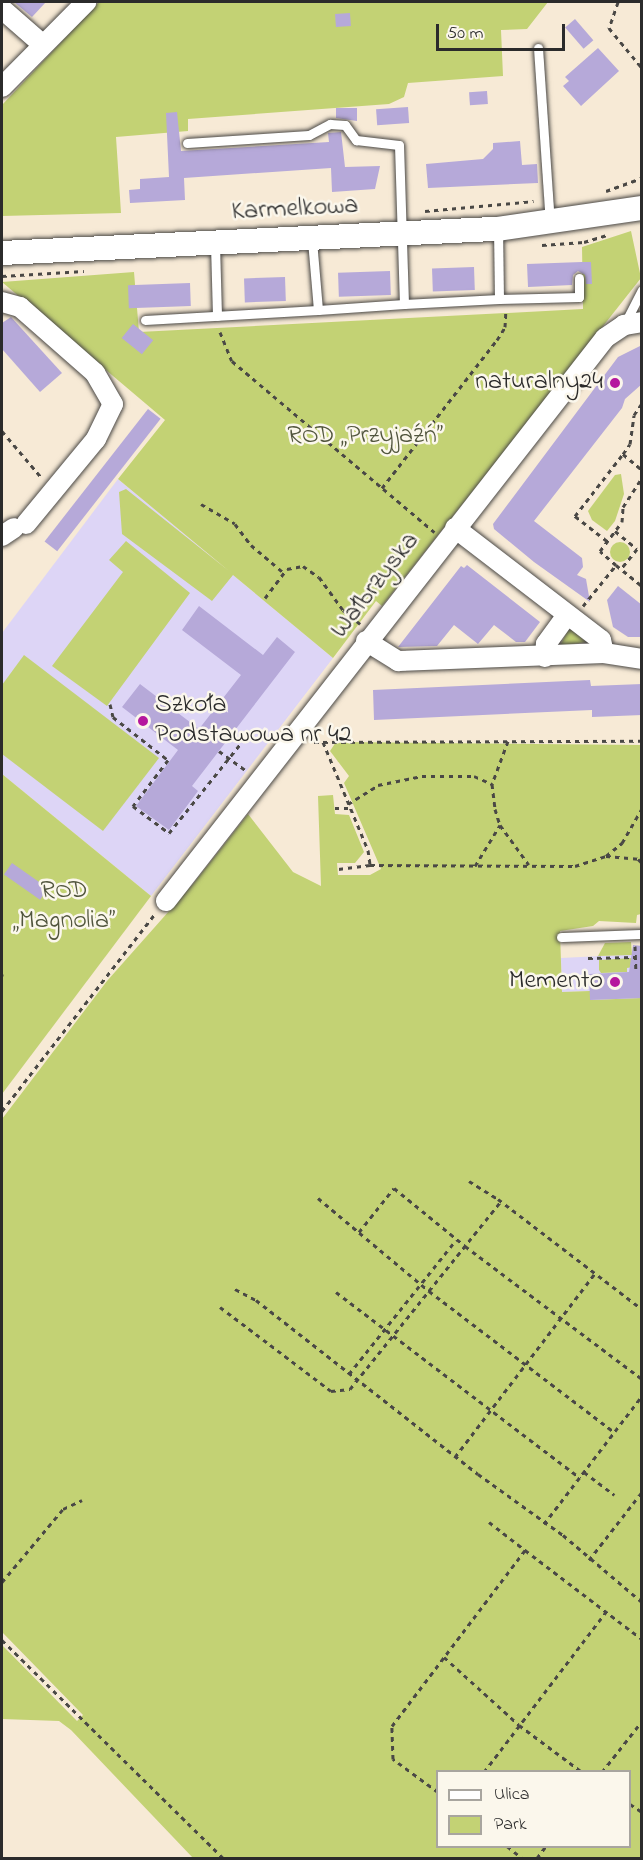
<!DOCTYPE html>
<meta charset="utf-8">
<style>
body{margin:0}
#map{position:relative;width:643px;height:1860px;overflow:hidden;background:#f7ead6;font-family:"Indie Flower",sans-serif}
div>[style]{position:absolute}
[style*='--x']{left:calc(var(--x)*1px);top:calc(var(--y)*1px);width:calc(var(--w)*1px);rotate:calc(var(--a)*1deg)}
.built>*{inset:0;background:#ddd5f6}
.green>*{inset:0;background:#c3d274}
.round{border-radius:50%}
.building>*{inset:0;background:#b6a9d9;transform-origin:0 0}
.path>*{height:3px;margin-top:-1.5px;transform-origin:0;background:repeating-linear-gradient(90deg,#4a4845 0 4.5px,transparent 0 9px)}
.roads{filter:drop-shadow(0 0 2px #4a4845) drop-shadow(0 0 2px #4a4845)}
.service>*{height:9px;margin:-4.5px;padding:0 4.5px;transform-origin:4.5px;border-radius:4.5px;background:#fff}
.minor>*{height:20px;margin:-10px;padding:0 10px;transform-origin:10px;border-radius:10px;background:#fff}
.tertiary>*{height:24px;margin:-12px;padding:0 12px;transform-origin:12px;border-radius:12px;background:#fff}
.dots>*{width:16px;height:16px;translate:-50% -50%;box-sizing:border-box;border:3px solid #fbf7ec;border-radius:50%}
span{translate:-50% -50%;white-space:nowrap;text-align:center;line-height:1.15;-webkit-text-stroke:5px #fbf7ec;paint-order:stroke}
.street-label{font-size:26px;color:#2b2b2b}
.poi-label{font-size:26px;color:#2b2b2b}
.right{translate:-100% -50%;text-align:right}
.left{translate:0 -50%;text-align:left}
.park-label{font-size:26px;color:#51553d}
.frame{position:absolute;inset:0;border:3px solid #2b2b2b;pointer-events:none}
.legend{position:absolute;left:436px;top:1770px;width:195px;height:78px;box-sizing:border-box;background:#fbf7ec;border:2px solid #a8a59f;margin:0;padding:8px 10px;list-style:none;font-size:18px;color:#2b2b2b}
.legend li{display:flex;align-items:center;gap:12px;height:30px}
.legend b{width:30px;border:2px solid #a8a59f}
.scale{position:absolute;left:436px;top:24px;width:129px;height:27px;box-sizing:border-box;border:3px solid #2b2b2b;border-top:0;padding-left:8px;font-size:18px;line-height:21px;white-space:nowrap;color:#2b2b2b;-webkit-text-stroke:4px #fbf7ec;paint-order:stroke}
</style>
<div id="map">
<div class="built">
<i style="clip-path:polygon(118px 479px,333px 658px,151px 896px,2px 774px,2px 633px)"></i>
<i style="clip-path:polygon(641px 954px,641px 998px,590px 1000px,589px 991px,562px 992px,561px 958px)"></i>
</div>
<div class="green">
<i style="clip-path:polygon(99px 2px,548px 2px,527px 29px,501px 30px,503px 76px,408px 83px,404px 97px,389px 104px,188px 119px,188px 131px,116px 137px,121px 213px,2px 216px,2px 105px)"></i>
<i style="clip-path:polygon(631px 231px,641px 278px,382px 606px,376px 601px,333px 658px,233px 575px,212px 601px,122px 534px,119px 492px,126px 489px,229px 571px,118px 479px,165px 420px,2px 282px,134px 272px,139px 332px,583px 309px,582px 247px)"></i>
<i style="clip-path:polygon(621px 474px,624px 494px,615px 521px,607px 531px,592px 520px,588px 511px,615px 475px)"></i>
<i style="clip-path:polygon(126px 541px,190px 593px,107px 706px,52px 666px,123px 572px,109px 560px)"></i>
<i class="round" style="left:610px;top:542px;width:20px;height:20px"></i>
<i style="clip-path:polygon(568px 630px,572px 630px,586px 642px,560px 646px)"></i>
<i style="clip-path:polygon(24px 655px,159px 758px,103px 831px,2px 754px,2px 685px)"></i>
<i style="clip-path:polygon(evenodd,336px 742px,641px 745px,641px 914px,637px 915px,636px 923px,599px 921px,593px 926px,560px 931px,562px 992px,590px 991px,591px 1000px,641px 998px,641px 1858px,193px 1858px,71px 1730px,59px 1721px,2px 1719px,2px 1645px,77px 1721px,83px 1715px,2px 1632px,2px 1119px,107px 981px,193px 884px,248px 814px,293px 872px,321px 886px,318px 796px,333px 795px,335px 814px,349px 815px,364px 852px,355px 863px,337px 863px,338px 875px,370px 875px,381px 869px,344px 783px,349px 776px,330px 751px,336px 742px,438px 1772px,630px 1772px,630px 1846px,438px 1846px,438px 1772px)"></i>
<i style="clip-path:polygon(2px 774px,151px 896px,2px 1094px)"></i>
<i style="clip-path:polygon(631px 942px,632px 955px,598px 956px,605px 943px)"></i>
<i style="clip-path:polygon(632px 958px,633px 967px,627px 968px,627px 972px,601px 973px,599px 970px,599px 960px)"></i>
</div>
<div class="building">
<i style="clip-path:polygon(14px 2px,46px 2px,32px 17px)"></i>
<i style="left:350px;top:13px;width:13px;height:15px;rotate:86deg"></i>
<i style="left:575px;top:19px;width:28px;height:13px;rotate:49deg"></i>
<i style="clip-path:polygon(598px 48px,619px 71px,581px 106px,563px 86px,569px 81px,565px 77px)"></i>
<i style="left:487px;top:91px;width:13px;height:18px;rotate:86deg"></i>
<i style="left:408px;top:107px;width:16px;height:32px;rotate:86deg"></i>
<i style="clip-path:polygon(336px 108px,357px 108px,357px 121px,336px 118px)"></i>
<i style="clip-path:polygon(177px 112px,181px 151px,329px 142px,328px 133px,341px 132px,345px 167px,380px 166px,375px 189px,332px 192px,331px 168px,184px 178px,185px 200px,130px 203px,129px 190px,140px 189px,140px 179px,169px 177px,166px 113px)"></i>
<i style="clip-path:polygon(520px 141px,522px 165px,537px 164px,538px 183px,428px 188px,426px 164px,483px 159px,493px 149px,493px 143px)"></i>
<i style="clip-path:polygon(582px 262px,591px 262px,592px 284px,586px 284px,585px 275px,578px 271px,573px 275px,572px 285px,528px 287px,527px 264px)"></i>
<i style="left:474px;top:267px;width:23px;height:42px;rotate:88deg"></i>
<i style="left:390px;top:271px;width:24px;height:52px;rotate:88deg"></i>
<i style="left:285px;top:277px;width:24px;height:41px;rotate:88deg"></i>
<i style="left:190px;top:283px;width:23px;height:62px;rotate:88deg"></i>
<i style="clip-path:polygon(11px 317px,62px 373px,40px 392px,2px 349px,2px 323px)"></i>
<i style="left:133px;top:324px;width:26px;height:18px;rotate:39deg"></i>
<i style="clip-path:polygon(642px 345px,642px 384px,625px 399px,622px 408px,534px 521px,582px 558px,583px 567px,577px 575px,586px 579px,590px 602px,534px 562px,494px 529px,493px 524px,618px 357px)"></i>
<i style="left:148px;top:409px;width:16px;height:168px;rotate:38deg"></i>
<i style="clip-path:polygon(467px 565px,540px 622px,525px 642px,516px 642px,494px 625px,478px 644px,454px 625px,437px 646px,398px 647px,461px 566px,464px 568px)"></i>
<i style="clip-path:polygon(618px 586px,642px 605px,642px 637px,628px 637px,613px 627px,607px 600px)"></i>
<i style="clip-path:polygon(199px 606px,263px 655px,277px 637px,295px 652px,192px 786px,198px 791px,169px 830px,136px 806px,178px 750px,122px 707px,140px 684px,199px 729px,241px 675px,182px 630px)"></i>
<i style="clip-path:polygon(590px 680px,591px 686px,642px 684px,642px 715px,592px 717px,592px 710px,374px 720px,373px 690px)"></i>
<i style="left:12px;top:863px;width:44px;height:14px;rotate:35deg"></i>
<i style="clip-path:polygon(633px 945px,642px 946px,642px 998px,590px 1000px,589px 974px,629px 972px)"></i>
</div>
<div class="path">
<i style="--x:618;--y:2;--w:28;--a:109"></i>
<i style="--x:609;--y:28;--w:52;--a:50.5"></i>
<i style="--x:606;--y:191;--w:38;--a:-20"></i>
<i style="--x:425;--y:211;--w:109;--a:-5.2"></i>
<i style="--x:542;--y:245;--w:42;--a:-4.1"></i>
<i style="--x:584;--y:242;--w:24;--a:-17"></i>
<i style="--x:2;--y:276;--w:82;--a:-3.5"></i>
<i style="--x:220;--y:332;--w:31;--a:68"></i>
<i style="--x:232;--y:361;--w:265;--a:40.2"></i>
<i style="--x:2;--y:431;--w:60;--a:49.7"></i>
<i style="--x:623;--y:454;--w:12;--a:-55"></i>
<i style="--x:630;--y:444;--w:29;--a:-82"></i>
<i style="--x:634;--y:415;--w:14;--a:-56"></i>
<i style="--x:382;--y:488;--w:187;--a:-52.2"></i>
<i style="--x:497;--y:340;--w:15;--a:-58"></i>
<i style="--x:505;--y:327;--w:17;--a:-87"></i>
<i style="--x:201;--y:504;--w:39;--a:30"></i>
<i style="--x:235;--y:524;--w:26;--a:53"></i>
<i style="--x:251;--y:545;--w:43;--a:40.3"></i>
<i style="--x:615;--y:531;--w:28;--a:39"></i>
<i style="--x:637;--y:549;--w:26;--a:129"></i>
<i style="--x:607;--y:541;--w:41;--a:-142"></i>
<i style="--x:575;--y:516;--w:78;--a:-52.3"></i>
<i style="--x:623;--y:454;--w:25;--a:40"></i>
<i style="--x:616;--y:565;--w:33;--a:39"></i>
<i style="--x:265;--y:598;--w:36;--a:-53"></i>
<i style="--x:287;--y:569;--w:16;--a:-11"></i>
<i style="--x:303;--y:566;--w:19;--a:35"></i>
<i style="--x:319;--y:577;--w:41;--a:54"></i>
<i style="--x:343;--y:610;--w:22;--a:39"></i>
<i style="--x:583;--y:606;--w:53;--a:-51.2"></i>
<i style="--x:616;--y:565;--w:21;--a:-139"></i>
<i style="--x:600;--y:551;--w:36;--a:-53"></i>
<i style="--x:622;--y:522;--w:15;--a:-86"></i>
<i style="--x:623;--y:507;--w:35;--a:-57"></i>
<i style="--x:110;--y:704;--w:13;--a:77"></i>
<i style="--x:113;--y:717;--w:70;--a:38"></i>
<i style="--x:168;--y:760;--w:58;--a:127.3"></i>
<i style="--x:133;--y:806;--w:45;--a:36.9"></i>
<i style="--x:169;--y:833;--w:122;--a:-51.3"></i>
<i style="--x:508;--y:741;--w:46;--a:110.4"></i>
<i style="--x:492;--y:784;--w:25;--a:83"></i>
<i style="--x:495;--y:809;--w:17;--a:73"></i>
<i style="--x:500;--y:825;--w:49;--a:54.1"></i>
<i style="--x:314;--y:742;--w:328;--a:-0.2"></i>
<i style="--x:323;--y:742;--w:117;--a:67.4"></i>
<i style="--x:368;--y:850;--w:15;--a:82"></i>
<i style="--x:370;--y:865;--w:32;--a:173"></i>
<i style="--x:219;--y:751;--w:32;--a:36"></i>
<i style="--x:348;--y:804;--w:36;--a:-32"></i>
<i style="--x:378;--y:785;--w:45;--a:-11.6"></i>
<i style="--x:422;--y:776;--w:52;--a:0"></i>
<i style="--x:474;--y:776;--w:20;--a:24"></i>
<i style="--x:335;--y:808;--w:14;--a:0"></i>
<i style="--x:606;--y:856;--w:32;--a:5"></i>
<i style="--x:638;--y:859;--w:6;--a:45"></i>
<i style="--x:370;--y:865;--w:205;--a:0.3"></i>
<i style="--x:575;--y:866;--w:33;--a:-18"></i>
<i style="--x:606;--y:856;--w:21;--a:-39"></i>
<i style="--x:622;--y:843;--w:39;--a:-60"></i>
<i style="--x:475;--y:866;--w:48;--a:-58.6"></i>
<i style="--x:635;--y:946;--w:26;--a:88"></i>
<i style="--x:588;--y:958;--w:47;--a:-1.2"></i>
<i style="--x:2;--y:974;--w:2;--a:90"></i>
<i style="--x:2;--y:1111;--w:249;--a:-52.2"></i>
<i style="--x:469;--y:1181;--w:34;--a:32"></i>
<i style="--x:498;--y:1199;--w:181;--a:37.4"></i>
<i style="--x:318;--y:1198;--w:145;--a:40"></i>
<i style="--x:429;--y:1291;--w:233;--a:37.3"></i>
<i style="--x:359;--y:1232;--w:56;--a:-51.5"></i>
<i style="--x:394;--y:1188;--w:92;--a:39.2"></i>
<i style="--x:465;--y:1246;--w:221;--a:36.9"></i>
<i style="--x:235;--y:1289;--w:24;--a:28"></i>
<i style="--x:256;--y:1300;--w:282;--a:38.1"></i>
<i style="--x:478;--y:1474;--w:105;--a:35.7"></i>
<i style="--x:563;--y:1535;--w:104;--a:40.3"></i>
<i style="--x:336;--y:1292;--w:307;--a:37.3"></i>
<i style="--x:220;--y:1307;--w:139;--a:37.1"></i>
<i style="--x:331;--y:1391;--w:19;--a:-6"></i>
<i style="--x:350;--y:1389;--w:241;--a:-51.2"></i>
<i style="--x:349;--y:1374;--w:171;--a:-51.4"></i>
<i style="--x:455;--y:1457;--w:231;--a:-52.7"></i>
<i style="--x:584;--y:1472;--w:38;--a:37"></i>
<i style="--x:489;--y:1522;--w:46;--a:37.9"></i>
<i style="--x:544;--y:1524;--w:161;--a:-52.6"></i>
<i style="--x:589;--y:1560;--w:86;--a:-52.1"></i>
<i style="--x:2;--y:1582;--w:95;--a:-50.1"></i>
<i style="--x:63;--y:1509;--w:21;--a:-25"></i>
<i style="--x:2;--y:1640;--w:310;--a:44.6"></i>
<i style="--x:444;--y:1657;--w:101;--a:42.2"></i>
<i style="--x:519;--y:1725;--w:79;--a:36.7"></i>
<i style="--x:484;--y:1772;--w:201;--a:-52.7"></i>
<i style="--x:602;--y:1772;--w:65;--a:-51.9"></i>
<i style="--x:438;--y:1792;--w:56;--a:-143.7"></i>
<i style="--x:393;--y:1759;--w:33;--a:-92"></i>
<i style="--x:392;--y:1726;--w:221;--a:-52.9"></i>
<i style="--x:525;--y:1550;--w:147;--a:37.3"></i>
<i style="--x:630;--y:1804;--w:14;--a:34"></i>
<i style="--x:507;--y:1846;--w:19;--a:39"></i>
<i style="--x:537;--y:1858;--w:15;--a:-53"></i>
</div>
<div class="roads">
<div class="service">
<i style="--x:538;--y:48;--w:174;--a:86.1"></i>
<i style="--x:187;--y:143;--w:122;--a:-3.8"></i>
<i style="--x:309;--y:135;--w:24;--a:-28"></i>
<i style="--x:330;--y:124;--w:15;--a:4"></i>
<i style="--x:345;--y:125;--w:19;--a:54"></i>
<i style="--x:356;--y:140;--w:43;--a:6.6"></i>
<i style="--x:399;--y:145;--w:159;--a:88.2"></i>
<i style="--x:404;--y:304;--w:86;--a:176"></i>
<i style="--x:215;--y:244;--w:72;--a:88.4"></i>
<i style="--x:499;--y:299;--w:80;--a:-1.4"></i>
<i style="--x:579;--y:297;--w:19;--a:-90"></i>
<i style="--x:404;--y:304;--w:95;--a:-3"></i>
<i style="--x:499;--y:299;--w:70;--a:-90.8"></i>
<i style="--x:145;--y:320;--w:173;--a:-3.3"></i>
<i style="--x:318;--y:310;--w:70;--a:-94.9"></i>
<i style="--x:624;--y:325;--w:39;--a:-63"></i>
<i style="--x:561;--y:937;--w:81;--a:-2.1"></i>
</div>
<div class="minor">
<i style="--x:2;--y:9;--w:52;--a:41.1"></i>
<i style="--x:2;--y:87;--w:120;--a:-45.3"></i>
<i style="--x:2;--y:302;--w:19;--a:16"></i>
<i style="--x:20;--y:307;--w:100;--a:41.3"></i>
<i style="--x:95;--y:373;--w:36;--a:60"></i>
<i style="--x:113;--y:404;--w:39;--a:116"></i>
<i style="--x:96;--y:439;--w:110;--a:129.5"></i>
<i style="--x:455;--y:528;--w:184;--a:37.5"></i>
<i style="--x:601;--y:640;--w:13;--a:77"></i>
<i style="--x:2;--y:536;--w:14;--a:-34"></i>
<i style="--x:366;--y:641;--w:38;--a:32"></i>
<i style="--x:398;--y:661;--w:206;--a:-2.2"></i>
<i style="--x:604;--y:653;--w:38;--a:9"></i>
<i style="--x:545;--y:657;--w:13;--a:-86"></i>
<i style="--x:546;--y:644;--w:36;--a:-54"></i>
<i style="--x:166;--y:901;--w:714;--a:-52.05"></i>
<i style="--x:605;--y:338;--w:23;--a:-34"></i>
<i style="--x:624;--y:325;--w:18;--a:-9"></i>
</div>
<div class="tertiary">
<i style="--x:2;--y:253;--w:497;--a:-2.8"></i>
<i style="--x:498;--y:229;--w:146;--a:-8.3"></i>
</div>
</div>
<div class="dots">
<i style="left:615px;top:383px;background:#b5179e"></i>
<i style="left:143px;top:721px;background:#b5179e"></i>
<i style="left:615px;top:982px;background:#b5179e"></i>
</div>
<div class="street-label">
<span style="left:295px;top:210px;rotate:-3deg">Karmelkowa</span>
<span style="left:376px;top:586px;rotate:-52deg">Wałbrzyska</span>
</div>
<div class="poi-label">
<span class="right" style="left:603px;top:383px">naturalny24</span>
<span class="left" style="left:155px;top:721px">Szkoła<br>Podstawowa nr 42</span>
<span class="right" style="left:603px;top:982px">Memento</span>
</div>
<div class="park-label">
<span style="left:365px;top:437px">ROD „Przyjaźń”</span>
<span style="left:64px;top:907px">ROD<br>„Magnolia”</span>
</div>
<div class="frame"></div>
<ul class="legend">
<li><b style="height:8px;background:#fff"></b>Ulica</li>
<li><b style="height:16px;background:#c3d274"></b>Park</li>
</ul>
<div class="scale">50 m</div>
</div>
